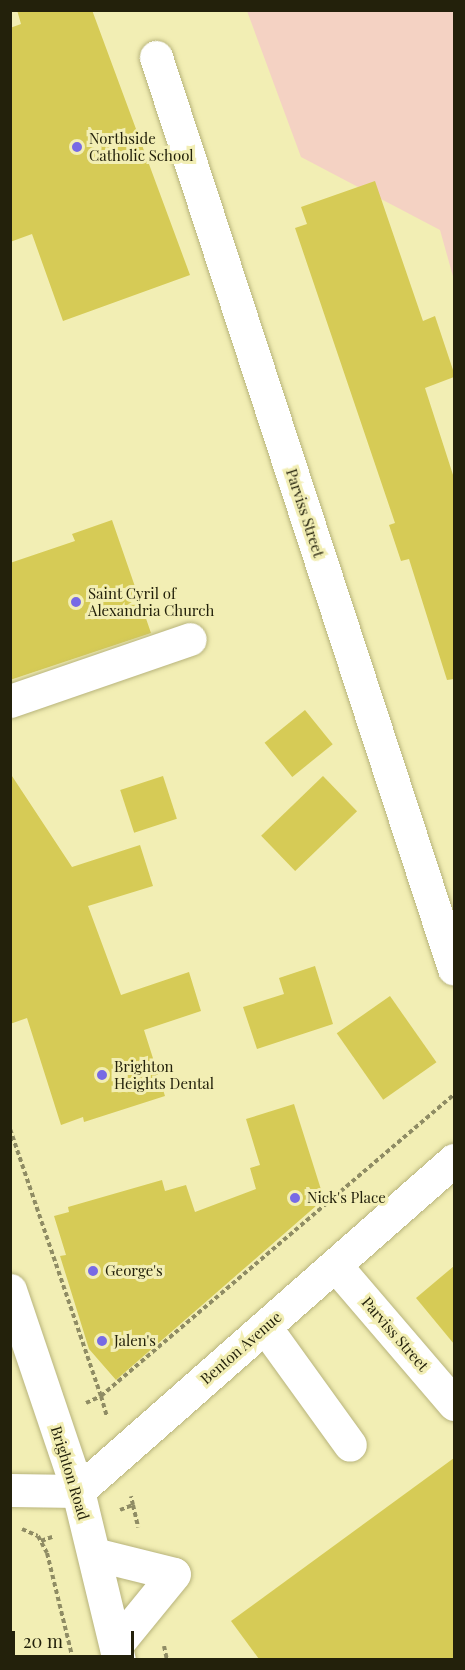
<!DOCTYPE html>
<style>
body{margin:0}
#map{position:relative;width:465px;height:1670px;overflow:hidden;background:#f2eeb4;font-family:"Playfair Display",serif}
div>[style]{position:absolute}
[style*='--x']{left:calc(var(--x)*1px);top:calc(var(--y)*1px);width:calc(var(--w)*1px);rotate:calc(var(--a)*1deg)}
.green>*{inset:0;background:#f4d2c3}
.building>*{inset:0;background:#d6cb56;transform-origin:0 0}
.path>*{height:4px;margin-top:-2px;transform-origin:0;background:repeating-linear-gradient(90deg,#8f8c64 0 4.5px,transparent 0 7.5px)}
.roads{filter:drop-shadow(0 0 2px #b8b47c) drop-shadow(0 0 2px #b8b47c)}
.minor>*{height:33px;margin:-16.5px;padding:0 16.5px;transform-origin:16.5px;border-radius:16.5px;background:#fff}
.major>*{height:33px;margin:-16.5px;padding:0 16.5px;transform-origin:16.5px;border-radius:16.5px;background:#fff}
.dots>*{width:16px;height:16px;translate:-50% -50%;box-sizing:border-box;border:3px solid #f2eeb4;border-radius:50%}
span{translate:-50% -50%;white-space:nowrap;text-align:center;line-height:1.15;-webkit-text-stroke:6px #f2eeb4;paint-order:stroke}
.poi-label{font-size:15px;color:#23210b}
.left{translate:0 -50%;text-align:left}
.street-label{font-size:15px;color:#23210b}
.frame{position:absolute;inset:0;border:12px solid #23210b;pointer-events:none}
.scale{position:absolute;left:12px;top:1631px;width:122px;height:27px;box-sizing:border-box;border:3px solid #23210b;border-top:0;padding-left:8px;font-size:18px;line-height:21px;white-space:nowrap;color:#23210b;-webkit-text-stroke:4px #f2eeb4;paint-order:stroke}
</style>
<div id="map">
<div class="green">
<i style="clip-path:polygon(247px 11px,454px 11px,454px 280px,440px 230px,301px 157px)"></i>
</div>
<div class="building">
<i style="clip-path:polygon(17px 10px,92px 10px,190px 275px,63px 321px,32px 234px,10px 242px,10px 28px,21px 24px)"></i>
<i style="clip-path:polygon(375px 181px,423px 321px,435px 316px,454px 373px,454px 377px,425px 388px,454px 478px,454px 679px,447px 680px,409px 559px,401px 561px,389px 525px,395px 523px,295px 228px,307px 224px,301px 207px)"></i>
<i style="clip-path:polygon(112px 520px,151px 633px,10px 680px,10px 563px,75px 541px,72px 534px)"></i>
<i style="left:305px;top:710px;width:44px;height:52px;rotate:51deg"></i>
<i style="clip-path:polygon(10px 773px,72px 867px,140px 845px,153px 886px,88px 906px,121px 995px,189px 972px,201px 1011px,144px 1030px,165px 1096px,84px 1122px,83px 1117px,61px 1125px,27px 1018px,10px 1024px)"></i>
<i style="left:163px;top:776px;width:45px;height:45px;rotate:72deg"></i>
<i style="left:323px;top:776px;width:49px;height:86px;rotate:46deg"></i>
<i style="clip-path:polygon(315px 966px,333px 1024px,257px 1049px,243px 1007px,284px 994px,279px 978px)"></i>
<i style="left:390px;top:996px;width:81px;height:65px;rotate:55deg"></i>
<i style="clip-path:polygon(294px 1104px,324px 1199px,116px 1380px,89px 1349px,60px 1256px,66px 1255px,54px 1216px,69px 1212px,68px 1207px,162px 1180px,165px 1191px,186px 1185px,195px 1212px,256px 1189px,250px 1168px,260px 1165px,246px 1119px)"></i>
<i style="clip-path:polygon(454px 1266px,454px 1344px,416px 1298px)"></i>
<i style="clip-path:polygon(454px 1458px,454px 1659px,259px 1659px,231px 1621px)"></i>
</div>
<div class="path">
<i style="--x:10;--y:1129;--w:282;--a:71.2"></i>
<i style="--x:101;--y:1396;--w:465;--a:-40.5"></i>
<i style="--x:86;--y:1403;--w:17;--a:-25"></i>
<i style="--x:101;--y:1396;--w:22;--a:74"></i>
<i style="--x:133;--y:1505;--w:23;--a:77"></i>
<i style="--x:120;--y:1510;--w:14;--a:-21"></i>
<i style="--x:133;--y:1505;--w:9;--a:-103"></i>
<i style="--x:22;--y:1529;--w:17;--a:24"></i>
<i style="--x:38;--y:1536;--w:19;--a:62"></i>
<i style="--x:47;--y:1553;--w:110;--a:76.3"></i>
<i style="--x:41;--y:1541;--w:12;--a:-20"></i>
<i style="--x:164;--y:1646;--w:14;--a:78"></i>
</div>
<div class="roads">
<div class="minor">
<i style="--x:156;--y:57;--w:959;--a:71.9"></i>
<i style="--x:10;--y:701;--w:190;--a:-19"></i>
<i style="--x:335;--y:1265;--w:183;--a:49.4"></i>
<i style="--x:10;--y:1290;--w:212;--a:71.3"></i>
<i style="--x:78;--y:1491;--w:174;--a:76.4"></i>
<i style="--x:265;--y:1327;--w:145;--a:54.2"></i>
<i style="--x:94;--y:1554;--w:82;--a:14"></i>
<i style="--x:174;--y:1574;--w:92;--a:129.2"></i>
</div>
<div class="major">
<i style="--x:10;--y:1490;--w:68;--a:0.8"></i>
<i style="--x:78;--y:1491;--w:501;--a:-41.36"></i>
</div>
</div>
<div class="dots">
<i style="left:77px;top:147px;background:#776ae5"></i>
<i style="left:76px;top:602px;background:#776ae5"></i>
<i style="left:102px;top:1075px;background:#776ae5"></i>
<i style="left:295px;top:1198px;background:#776ae5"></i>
<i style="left:93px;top:1271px;background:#776ae5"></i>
<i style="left:102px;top:1341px;background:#776ae5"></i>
</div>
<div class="poi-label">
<span class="left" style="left:89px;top:147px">Northside<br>Catholic School</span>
<span class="left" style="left:88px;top:602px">Saint Cyril of<br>Alexandria Church</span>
<span class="left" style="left:114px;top:1075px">Brighton<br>Heights Dental</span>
<span class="left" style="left:307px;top:1198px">Nick's Place</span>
<span class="left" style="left:105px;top:1271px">George's</span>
<span class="left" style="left:114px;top:1341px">Jalen's</span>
</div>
<div class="street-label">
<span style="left:305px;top:513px;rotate:72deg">Parviss Street</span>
<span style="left:395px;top:1334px;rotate:49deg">Parviss Street</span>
<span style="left:241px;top:1348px;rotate:-41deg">Benton Avenue</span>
<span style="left:70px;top:1473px;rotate:73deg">Brighton Road</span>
</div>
<div class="frame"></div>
<div class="scale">20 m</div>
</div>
